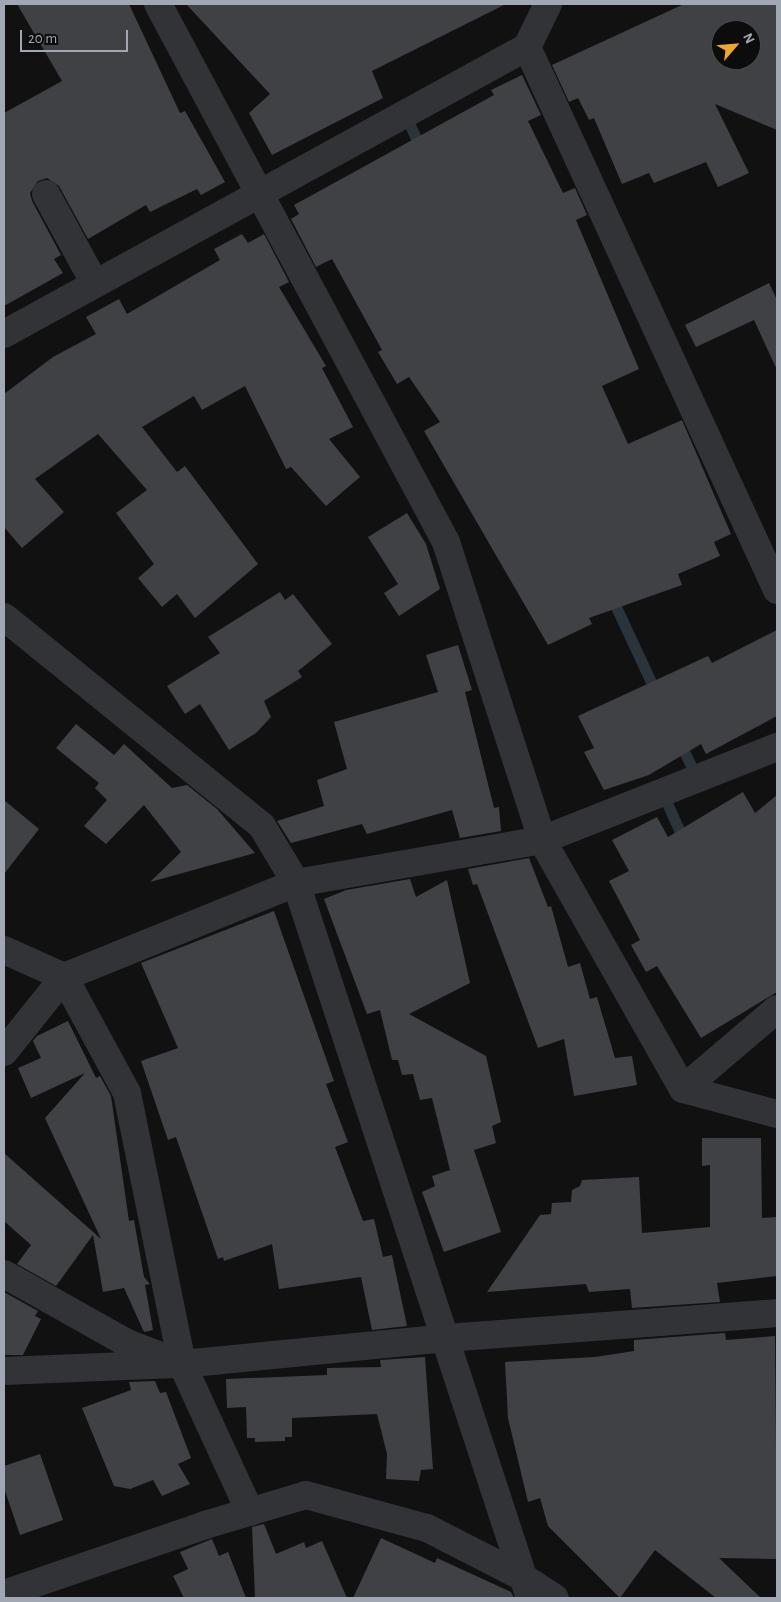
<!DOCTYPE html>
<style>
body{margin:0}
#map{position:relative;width:781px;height:1602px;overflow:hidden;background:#111112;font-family:"Alegreya Sans",sans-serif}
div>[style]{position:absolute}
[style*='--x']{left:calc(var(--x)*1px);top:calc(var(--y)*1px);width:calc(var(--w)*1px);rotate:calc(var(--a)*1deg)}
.stream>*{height:11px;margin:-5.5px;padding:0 5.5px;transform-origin:5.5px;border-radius:5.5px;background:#2b343a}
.building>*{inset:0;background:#404145}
.minor>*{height:28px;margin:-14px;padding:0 14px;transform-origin:14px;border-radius:14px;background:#323337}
span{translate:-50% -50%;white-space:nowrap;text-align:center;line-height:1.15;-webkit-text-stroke:5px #0c0c0d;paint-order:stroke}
.frame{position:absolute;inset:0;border:5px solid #a2a8b3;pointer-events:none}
.north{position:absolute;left:711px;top:20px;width:50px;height:50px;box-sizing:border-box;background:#0c0c0d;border:1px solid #484a4f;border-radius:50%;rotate:63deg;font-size:14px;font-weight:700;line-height:20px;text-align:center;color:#a2a8b3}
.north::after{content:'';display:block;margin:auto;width:18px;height:22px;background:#eea62d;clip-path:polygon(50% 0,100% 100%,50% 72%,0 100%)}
.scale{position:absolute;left:20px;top:30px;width:108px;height:22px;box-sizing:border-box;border:2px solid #a2a8b3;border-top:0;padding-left:6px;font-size:15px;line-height:18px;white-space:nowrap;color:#a2a8b3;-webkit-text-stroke:4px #0c0c0d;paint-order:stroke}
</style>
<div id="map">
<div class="stream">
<i style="--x:405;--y:114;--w:42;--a:65.9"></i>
<i style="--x:610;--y:594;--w:111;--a:65"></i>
<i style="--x:679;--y:741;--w:41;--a:64.1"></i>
<i style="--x:662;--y:792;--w:56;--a:65.7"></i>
</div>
<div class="building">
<i style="clip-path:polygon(17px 4px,129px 4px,180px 113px,185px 111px,225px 182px,201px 195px,197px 189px,150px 212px,146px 205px,88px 239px,59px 186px,47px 178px,38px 181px,30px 193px,32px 201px,61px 255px,54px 259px,63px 273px,4px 306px,4px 113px,62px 81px)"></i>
<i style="clip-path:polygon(186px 4px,506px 4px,372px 71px,383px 98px,272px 155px,249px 113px,270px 94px)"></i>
<i style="clip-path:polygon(evenodd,684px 4px,777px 4px,777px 130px,715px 104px,749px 173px,718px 187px,706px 162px,654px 183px,649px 173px,622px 184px,594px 118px,589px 120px,578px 98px,569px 102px,552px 65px,684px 4px,721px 30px,751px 30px,751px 60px,721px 60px,721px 30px)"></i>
<i style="clip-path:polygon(522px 75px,541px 115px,528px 121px,563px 193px,575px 188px,587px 215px,576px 220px,639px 369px,602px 386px,628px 444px,682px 420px,731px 534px,714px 542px,720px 556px,678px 574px,682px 585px,589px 618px,592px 624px,548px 645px,424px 431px,440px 422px,409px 377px,397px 384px,378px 352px,382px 350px,332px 259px,316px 267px,291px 219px,299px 214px,294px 205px,494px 95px,491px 90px)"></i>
<i style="clip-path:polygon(242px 234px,248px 243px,264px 234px,289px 282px,279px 287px,326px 366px,322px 368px,353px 427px,329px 439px,360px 477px,326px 506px,291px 467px,286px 469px,245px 386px,202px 410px,194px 396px,142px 427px,177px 472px,185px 466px,258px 564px,195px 618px,177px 594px,162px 607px,138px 578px,154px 564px,116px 513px,147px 490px,98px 434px,35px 479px,64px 512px,22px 548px,4px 527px,4px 394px,53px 357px,96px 334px,86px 317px,119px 299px,127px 314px,220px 260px,214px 249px)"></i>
<i style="clip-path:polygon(769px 283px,777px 300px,777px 370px,754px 320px,696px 347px,685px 325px)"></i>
<i style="clip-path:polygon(407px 513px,426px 544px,440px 589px,399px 616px,384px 593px,398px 584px,368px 537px)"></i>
<i style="clip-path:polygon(280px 592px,285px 600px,293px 594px,332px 644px,298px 671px,302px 677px,264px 701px,271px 717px,256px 733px,229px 750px,200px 704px,185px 714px,167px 686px,220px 653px,208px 637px)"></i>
<i style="clip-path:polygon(777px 630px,777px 716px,706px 754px,701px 744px,649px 775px,604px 790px,584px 752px,594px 748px,578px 716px,708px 656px,712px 663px)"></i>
<i style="clip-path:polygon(458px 645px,472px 690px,465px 692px,494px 808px,499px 807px,501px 831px,460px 838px,452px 810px,367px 834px,362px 824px,291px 843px,277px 821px,324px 806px,317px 780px,347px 769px,334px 722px,438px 692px,426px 655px)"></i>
<i style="clip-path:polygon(76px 724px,114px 755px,124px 744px,172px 788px,187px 785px,217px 809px,255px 853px,150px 882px,181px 852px,144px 805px,106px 844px,84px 826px,107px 800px,95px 788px,99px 783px,56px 748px)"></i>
<i style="clip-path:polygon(743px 792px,755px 813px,777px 795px,777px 992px,701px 1038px,657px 966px,646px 972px,631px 945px,640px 940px,609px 881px,629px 871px,612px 840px,657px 817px,668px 837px)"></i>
<i style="clip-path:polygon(4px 800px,39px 829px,4px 874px)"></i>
<i style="clip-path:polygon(529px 858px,548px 907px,551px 906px,568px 967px,580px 963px,590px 999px,597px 997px,615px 1058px,632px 1056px,637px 1085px,574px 1096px,564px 1039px,538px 1048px,477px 884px,473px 885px,468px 869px)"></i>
<i style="clip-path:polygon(410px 879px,416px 897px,447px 880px,470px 983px,409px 1014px,486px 1056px,501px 1122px,492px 1126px,496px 1143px,474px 1150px,501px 1232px,444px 1252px,422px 1192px,435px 1186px,432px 1176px,450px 1170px,432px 1098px,420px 1100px,413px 1074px,402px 1075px,398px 1060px,392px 1060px,380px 1010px,367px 1014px,324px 899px,346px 890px)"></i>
<i style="clip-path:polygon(274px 911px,334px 1081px,326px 1084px,348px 1142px,335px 1147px,363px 1221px,374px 1219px,383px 1257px,392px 1255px,407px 1326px,372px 1330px,361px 1277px,279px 1289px,272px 1244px,224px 1261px,223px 1257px,218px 1259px,176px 1137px,168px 1140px,141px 1061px,178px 1048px,141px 963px)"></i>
<i style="clip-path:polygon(68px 1021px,96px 1078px,100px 1076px,111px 1096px,129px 1221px,134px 1220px,144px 1277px,150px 1284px,145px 1285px,153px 1330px,144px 1332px,124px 1288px,103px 1292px,93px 1235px,56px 1286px,17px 1264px,31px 1245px,4px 1221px,4px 1153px,101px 1239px,45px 1118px,85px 1073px,31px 1098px,18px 1068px,41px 1058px,33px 1041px,37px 1036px)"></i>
<i style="clip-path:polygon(702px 1138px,761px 1138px,762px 1218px,777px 1217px,777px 1276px,717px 1283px,720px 1302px,632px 1308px,630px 1289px,589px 1292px,586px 1284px,487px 1292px,540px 1215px,551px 1214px,552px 1203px,571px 1202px,572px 1190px,580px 1186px,582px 1180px,639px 1177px,642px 1233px,710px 1227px,710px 1165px,702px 1166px)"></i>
<i style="clip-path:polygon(4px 1292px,38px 1311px,35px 1316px,41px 1319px,23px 1355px,4px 1355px)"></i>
<i style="clip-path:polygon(725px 1333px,726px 1340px,775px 1336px,777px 1559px,719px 1558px,761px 1598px,716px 1598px,655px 1550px,620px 1598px,548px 1526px,540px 1498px,528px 1502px,508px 1418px,505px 1362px,595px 1357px,634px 1351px,634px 1340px)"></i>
<i style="clip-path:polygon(425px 1357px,433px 1469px,421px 1470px,419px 1481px,386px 1479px,387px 1454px,377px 1414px,292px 1418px,292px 1437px,285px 1437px,285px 1441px,255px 1442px,255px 1438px,247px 1438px,246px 1407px,227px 1408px,226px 1379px,327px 1375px,327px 1368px,381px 1367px,380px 1360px)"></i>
<i style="clip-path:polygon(155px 1381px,160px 1393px,166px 1392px,191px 1458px,178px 1464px,190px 1484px,162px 1496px,153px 1480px,130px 1489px,114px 1486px,82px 1408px,131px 1390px,129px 1382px)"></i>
<i style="clip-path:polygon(40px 1454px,63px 1520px,20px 1535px,4px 1488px,4px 1466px)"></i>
<i style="clip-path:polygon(264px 1524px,276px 1554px,304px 1542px,306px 1548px,322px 1541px,347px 1598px,255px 1598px,252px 1527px)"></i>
<i style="clip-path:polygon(381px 1538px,435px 1563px,437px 1558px,511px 1592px,514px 1598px,353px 1598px)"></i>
<i style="clip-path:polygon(212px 1539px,219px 1556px,228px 1552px,246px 1598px,184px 1598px,173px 1576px,188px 1569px,180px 1552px)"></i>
</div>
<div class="minor">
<i style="--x:158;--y:4;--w:610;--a:61.84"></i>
<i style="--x:446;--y:542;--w:313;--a:72.1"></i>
<i style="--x:542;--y:840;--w:286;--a:60.5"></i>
<i style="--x:683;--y:1089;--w:97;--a:14.9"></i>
<i style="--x:527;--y:47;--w:598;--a:65.28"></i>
<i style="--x:46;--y:194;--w:102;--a:61.4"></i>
<i style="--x:4;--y:334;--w:597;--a:-28.76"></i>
<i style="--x:527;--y:47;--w:48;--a:-64"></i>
<i style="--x:4;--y:617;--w:332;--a:39"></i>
<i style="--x:262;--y:826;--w:66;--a:59.2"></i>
<i style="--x:296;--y:883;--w:752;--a:71.88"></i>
<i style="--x:4;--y:950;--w:66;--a:24.2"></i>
<i style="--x:64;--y:977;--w:132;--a:61.5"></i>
<i style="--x:127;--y:1093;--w:277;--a:78.5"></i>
<i style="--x:182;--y:1364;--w:163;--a:65.3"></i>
<i style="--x:4;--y:1052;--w:96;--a:-51.3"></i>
<i style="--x:64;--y:977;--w:250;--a:-22.1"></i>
<i style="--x:296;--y:883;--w:250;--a:-9.9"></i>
<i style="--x:542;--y:840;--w:253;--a:-21.6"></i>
<i style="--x:683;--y:1089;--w:123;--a:-40.4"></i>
<i style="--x:4;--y:1274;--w:141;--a:29.3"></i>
<i style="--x:127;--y:1343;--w:47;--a:21.1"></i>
<i style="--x:4;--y:1371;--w:178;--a:-2.3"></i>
<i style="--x:182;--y:1364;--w:265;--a:-5.6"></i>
<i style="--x:446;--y:1338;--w:332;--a:-4.3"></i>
<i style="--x:4;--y:1594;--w:213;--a:-18.9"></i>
<i style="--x:205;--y:1525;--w:105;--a:-16.5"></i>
<i style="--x:306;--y:1495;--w:125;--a:15.3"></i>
<i style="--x:427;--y:1528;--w:106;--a:27.1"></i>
<i style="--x:521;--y:1576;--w:40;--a:32.9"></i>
</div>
<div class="frame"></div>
<div class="north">N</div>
<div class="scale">20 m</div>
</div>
